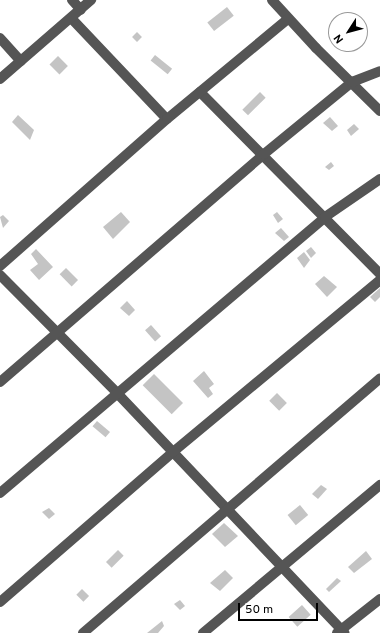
<!DOCTYPE html>
<style>
body{margin:0}
#map{position:relative;width:380px;height:633px;overflow:hidden;background:#fff;font-family:Overpass,sans-serif}
div>[style]{position:absolute}
[style*='--x']{left:calc(var(--x)*1px);top:calc(var(--y)*1px);width:calc(var(--w)*1px);rotate:calc(var(--a)*1deg)}
.building>*{inset:0;background:#c4c4c4;transform-origin:0 0}
.minor>*{height:10px;margin:-5px;padding:0 5px;transform-origin:5px;border-radius:5px;background:#555}
span{translate:-50% -50%;white-space:nowrap;text-align:center;line-height:1.15;-webkit-text-stroke:3.5px #fff;paint-order:stroke}
.north{position:absolute;left:328px;top:12px;width:40px;height:40px;box-sizing:border-box;background:#fff;border:1px solid #999;border-radius:50%;rotate:234deg;font-size:11px;font-weight:700;line-height:16px;text-align:center;color:#000}
.north::after{content:'';display:block;margin:auto;width:14px;height:18px;background:#000;clip-path:polygon(50% 0,100% 100%,50% 72%,0 100%)}
.scale{position:absolute;left:238px;top:603px;width:80px;height:18px;box-sizing:border-box;border:2px solid #000;border-top:0;padding-left:5px;font-size:12px;line-height:14px;white-space:nowrap;color:#000;-webkit-text-stroke:3px #fff;paint-order:stroke}
</style>
<div id="map">
<div class="building">
<i style="left:227px;top:7px;width:11px;height:25px;rotate:52deg"></i>
<i style="left:137px;top:32px;width:7px;height:7px;rotate:45deg"></i>
<i style="left:155px;top:55px;width:22px;height:7px;rotate:39deg"></i>
<i style="left:58px;top:56px;width:14px;height:12px;rotate:45deg"></i>
<i style="left:260px;top:92px;width:8px;height:25px;rotate:45deg"></i>
<i style="clip-path:polygon(18px 115px,34px 130px,30px 140px,12px 122px)"></i>
<i style="clip-path:polygon(330px 117px,338px 126px,332px 131px,323px 123px)"></i>
<i style="clip-path:polygon(354px 124px,359px 129px,351px 136px,347px 130px)"></i>
<i style="clip-path:polygon(331px 162px,334px 166px,329px 170px,325px 167px)"></i>
<i style="clip-path:polygon(121px 212px,130px 222px,113px 239px,103px 227px)"></i>
<i style="clip-path:polygon(277px 212px,283px 219px,278px 223px,273px 215px)"></i>
<i style="clip-path:polygon(3px 215px,9px 221px,3px 228px,0 217px)"></i>
<i style="clip-path:polygon(281px 228px,289px 237px,284px 241px,275px 233px)"></i>
<i style="clip-path:polygon(311px 247px,316px 253px,311px 258px,306px 251px)"></i>
<i style="clip-path:polygon(36px 249px,53px 267px,39px 280px,30px 270px,38px 264px,31px 254px)"></i>
<i style="clip-path:polygon(304px 252px,310px 260px,304px 268px,297px 258px)"></i>
<i style="left:66px;top:268px;width:17px;height:9px;rotate:45deg"></i>
<i style="clip-path:polygon(324px 276px,337px 287px,327px 297px,315px 284px)"></i>
<i style="clip-path:polygon(380px 288px,380px 297px,375px 302px,370px 297px)"></i>
<i style="clip-path:polygon(127px 301px,135px 310px,129px 316px,120px 308px)"></i>
<i style="left:151px;top:325px;width:15px;height:8px;rotate:48deg"></i>
<i style="clip-path:polygon(204px 371px,214px 384px,209px 388px,213px 394px,208px 398px,193px 381px)"></i>
<i style="left:154px;top:374px;width:41px;height:16px;rotate:45deg"></i>
<i style="left:277px;top:393px;width:14px;height:11px;rotate:45deg"></i>
<i style="left:97px;top:421px;width:17px;height:7px;rotate:40deg"></i>
<i style="clip-path:polygon(321px 485px,327px 489px,318px 499px,312px 494px)"></i>
<i style="left:300px;top:505px;width:13px;height:16px;rotate:51deg"></i>
<i style="clip-path:polygon(49px 508px,55px 514px,49px 519px,42px 512px)"></i>
<i style="clip-path:polygon(224px 523px,238px 536px,225px 547px,212px 534px)"></i>
<i style="left:118px;top:550px;width:8px;height:17px;rotate:45deg"></i>
<i style="clip-path:polygon(366px 551px,372px 559px,354px 573px,348px 567px)"></i>
<i style="clip-path:polygon(225px 570px,233px 578px,220px 591px,210px 583px)"></i>
<i style="clip-path:polygon(337px 578px,341px 581px,329px 592px,326px 589px)"></i>
<i style="left:82px;top:589px;width:10px;height:8px;rotate:45deg"></i>
<i style="clip-path:polygon(180px 600px,185px 606px,180px 610px,174px 604px)"></i>
<i style="left:302px;top:605px;width:13px;height:18px;rotate:48deg"></i>
<i style="clip-path:polygon(162px 621px,164px 626px,158px 633px,147px 633px)"></i>
</div>
<div class="minor">
<i style="--x:72;--y:0;--w:13;--a:48"></i>
<i style="--x:272;--y:0;--w:65;--a:47.5"></i>
<i style="--x:316;--y:48;--w:90;--a:44.5"></i>
<i style="--x:71;--y:18;--w:139;--a:46.5"></i>
<i style="--x:0;--y:38;--w:31;--a:48"></i>
<i style="--x:0;--y:79;--w:121;--a:-41"></i>
<i style="--x:200;--y:92;--w:256;--a:45.3"></i>
<i style="--x:0;--y:266;--w:222;--a:-41.4"></i>
<i style="--x:167;--y:119;--w:157;--a:-39.6"></i>
<i style="--x:0;--y:275;--w:165;--a:45.2"></i>
<i style="--x:116;--y:392;--w:332;--a:46.5"></i>
<i style="--x:0;--y:382;--w:349;--a:-40.8"></i>
<i style="--x:264;--y:154;--w:114;--a:-39.3"></i>
<i style="--x:352;--y:82;--w:30;--a:-21"></i>
<i style="--x:0;--y:493;--w:426;--a:-40.3"></i>
<i style="--x:325;--y:217;--w:67;--a:-34.6"></i>
<i style="--x:0;--y:602;--w:229;--a:-40.9"></i>
<i style="--x:173;--y:452;--w:269;--a:-39.7"></i>
<i style="--x:83;--y:633;--w:391;--a:-40.6"></i>
<i style="--x:203;--y:633;--w:231;--a:-39.9"></i>
<i style="--x:337;--y:633;--w:55;--a:-38.3"></i>
</div>
<div class="north">N</div>
<div class="scale">50 m</div>
</div>
